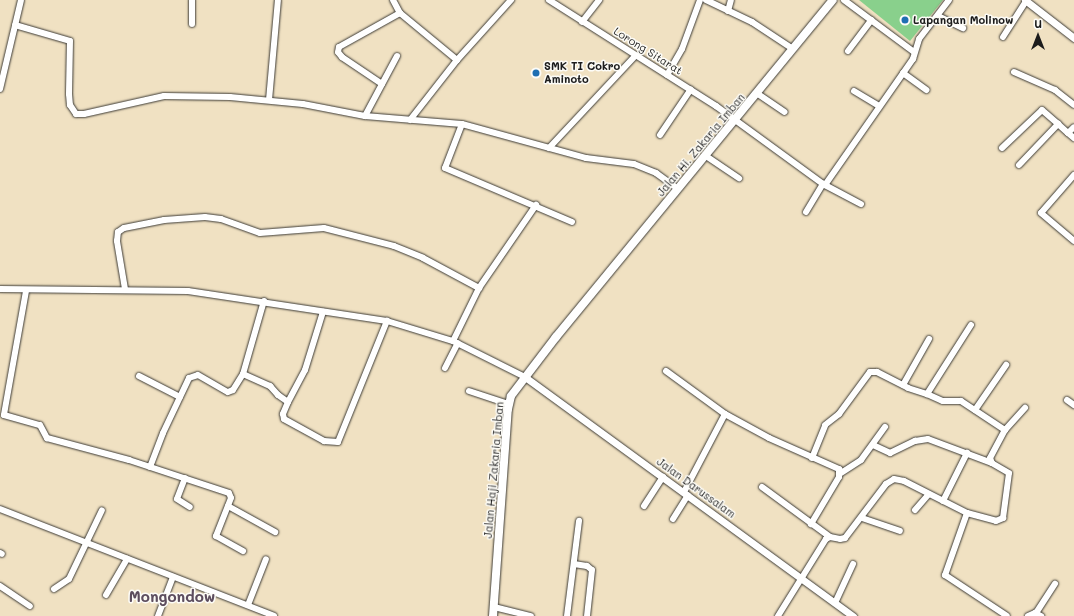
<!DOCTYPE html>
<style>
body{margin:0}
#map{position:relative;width:1074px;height:616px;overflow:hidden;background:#f0e1c2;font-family:Mali,sans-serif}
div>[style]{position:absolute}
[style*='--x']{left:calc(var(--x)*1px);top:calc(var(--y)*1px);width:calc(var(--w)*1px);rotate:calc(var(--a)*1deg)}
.green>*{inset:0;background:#89d08c}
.roads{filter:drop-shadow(0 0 1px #3c3a35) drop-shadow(0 0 1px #3c3a35)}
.minor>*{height:6px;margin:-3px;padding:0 3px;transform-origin:3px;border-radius:3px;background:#fff}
.tertiary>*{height:7px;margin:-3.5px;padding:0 3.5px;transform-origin:3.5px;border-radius:3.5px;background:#fff}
.secondary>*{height:8px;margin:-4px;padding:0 4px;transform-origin:4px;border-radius:4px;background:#fff}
.dots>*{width:11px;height:11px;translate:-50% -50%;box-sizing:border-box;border:2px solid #fdfcf7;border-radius:50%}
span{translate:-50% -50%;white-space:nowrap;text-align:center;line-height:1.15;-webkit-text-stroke:3px #fdfcf7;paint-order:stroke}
.poi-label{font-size:11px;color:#1c1c1c;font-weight:700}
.left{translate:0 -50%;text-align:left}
.street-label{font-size:11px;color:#1c1c1c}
.district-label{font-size:15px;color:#5d4d5e;font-weight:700}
.north{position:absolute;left:1018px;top:16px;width:40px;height:40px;-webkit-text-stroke:3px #fdfcf7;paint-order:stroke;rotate:0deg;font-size:11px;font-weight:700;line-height:16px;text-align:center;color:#1c1c1c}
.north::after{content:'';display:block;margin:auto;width:14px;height:18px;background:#1c1c1c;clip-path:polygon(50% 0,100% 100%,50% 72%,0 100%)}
</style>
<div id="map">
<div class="green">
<i style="clip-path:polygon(859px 0,943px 0,910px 41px)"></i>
</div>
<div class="roads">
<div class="minor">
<i style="--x:393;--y:0;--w:15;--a:62"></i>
<i style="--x:400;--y:13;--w:74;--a:39.5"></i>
<i style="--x:549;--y:0;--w:198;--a:32.4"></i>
<i style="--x:716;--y:106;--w:132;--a:36.1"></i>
<i style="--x:823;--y:184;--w:43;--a:27.8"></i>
<i style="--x:706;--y:0;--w:51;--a:25.6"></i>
<i style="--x:752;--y:22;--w:49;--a:33.4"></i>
<i style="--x:844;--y:0;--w:87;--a:36.6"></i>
<i style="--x:728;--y:11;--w:11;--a:-75"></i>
<i style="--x:938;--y:16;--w:28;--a:26"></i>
<i style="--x:582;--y:22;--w:28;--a:-52"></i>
<i style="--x:192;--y:24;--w:24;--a:-90"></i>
<i style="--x:15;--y:25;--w:57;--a:16.2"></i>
<i style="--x:70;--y:41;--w:53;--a:91.1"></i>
<i style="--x:69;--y:94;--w:11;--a:85"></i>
<i style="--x:70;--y:105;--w:11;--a:56"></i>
<i style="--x:76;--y:114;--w:8;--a:0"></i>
<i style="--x:84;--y:114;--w:82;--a:-12.7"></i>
<i style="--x:164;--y:96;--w:66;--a:0.9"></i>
<i style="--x:230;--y:97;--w:73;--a:5.5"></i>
<i style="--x:303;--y:104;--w:63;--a:11"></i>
<i style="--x:365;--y:116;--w:97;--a:4.7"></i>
<i style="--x:462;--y:124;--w:129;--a:15.3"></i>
<i style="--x:586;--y:158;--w:48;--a:7.1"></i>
<i style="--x:634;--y:164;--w:24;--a:22"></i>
<i style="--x:656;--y:173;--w:27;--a:36"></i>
<i style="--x:1003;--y:37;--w:43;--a:-57.4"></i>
<i style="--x:848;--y:51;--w:39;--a:-53"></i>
<i style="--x:1014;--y:72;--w:45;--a:23.7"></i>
<i style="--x:1055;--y:90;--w:24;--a:38"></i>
<i style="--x:903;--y:73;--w:29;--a:36"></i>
<i style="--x:667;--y:75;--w:30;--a:-60"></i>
<i style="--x:682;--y:49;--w:52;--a:-69.8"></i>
<i style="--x:382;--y:84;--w:48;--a:-146"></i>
<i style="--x:342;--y:57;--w:6;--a:-129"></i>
<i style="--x:338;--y:52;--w:5;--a:-79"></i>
<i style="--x:339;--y:47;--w:70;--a:-29.1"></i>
<i style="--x:0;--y:89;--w:91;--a:-76.7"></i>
<i style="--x:854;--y:91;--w:29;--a:31"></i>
<i style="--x:758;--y:94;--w:32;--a:34"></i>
<i style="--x:269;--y:100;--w:100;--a:-84.9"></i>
<i style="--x:365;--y:116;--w:68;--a:-61.9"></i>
<i style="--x:410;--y:120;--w:76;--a:-51.9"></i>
<i style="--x:457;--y:60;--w:81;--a:-48"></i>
<i style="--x:462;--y:124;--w:47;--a:111.1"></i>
<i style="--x:445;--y:168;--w:138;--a:23"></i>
<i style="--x:1068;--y:133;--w:8;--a:40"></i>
<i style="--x:660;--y:135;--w:55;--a:-56"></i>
<i style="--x:549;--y:148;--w:126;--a:-46.9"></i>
<i style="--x:1002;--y:148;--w:55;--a:-43.5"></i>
<i style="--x:1042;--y:110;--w:21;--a:41"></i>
<i style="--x:706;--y:156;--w:40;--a:34"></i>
<i style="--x:1019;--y:165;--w:57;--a:-46.4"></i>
<i style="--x:1058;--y:124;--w:13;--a:42"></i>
<i style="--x:1068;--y:133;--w:8;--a:-45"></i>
<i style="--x:1074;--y:175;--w:50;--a:131"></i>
<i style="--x:1041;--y:213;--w:43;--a:40.3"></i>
<i style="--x:825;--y:185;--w:154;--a:-55.1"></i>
<i style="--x:913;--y:59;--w:21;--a:-73"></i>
<i style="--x:919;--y:39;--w:49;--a:-52.4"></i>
<i style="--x:806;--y:212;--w:33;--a:-59"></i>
<i style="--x:479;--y:288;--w:101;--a:-55.5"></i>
<i style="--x:0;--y:289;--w:188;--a:0.6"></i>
<i style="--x:188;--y:291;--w:201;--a:8.6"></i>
<i style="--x:387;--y:321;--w:69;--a:16.9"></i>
<i style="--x:453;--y:341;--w:80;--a:26.6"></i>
<i style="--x:125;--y:289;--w:49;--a:-99.5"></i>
<i style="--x:117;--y:241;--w:9;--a:-84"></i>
<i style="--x:118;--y:232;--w:7;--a:-34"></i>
<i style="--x:124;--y:228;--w:41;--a:-11.3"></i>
<i style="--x:164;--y:220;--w:41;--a:-4.2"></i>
<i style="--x:205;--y:217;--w:16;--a:7"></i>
<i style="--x:221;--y:219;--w:41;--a:19.7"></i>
<i style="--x:260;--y:233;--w:64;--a:-4.5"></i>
<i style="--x:324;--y:228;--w:72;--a:14.4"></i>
<i style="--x:394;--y:246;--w:31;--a:22"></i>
<i style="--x:423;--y:258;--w:64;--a:28.2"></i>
<i style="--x:479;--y:288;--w:59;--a:116.1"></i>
<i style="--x:26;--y:291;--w:126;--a:100.1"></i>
<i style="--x:4;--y:415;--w:37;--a:16"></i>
<i style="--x:40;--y:425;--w:15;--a:62"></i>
<i style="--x:47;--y:438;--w:85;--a:15"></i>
<i style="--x:129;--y:460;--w:105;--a:18.3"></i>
<i style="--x:229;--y:493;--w:5;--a:68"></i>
<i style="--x:231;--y:498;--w:41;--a:111.5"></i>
<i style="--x:216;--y:536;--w:31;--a:29"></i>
<i style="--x:971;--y:325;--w:82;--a:122.5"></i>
<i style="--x:927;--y:394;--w:17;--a:24"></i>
<i style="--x:943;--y:401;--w:18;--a:0"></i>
<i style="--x:961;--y:401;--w:53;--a:33.4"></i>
<i style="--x:445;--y:368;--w:28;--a:-63"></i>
<i style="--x:666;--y:371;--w:73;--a:36.1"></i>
<i style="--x:243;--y:374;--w:30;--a:24"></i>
<i style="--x:270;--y:386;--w:12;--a:48"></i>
<i style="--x:278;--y:395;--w:12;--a:35"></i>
<i style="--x:288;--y:402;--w:13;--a:113"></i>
<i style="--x:283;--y:414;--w:5;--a:79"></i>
<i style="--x:284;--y:419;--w:46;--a:28.8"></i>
<i style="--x:324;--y:441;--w:14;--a:4"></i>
<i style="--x:338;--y:442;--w:131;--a:-68"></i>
<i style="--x:139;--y:376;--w:46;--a:27.1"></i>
<i style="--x:903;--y:385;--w:53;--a:-60.5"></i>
<i style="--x:469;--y:391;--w:41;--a:18.4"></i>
<i style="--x:1067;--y:400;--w:9;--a:36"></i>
<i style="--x:288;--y:402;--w:36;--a:-62"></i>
<i style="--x:305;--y:370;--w:61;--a:-72.8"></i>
<i style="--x:975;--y:410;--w:55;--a:-55.4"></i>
<i style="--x:873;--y:445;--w:19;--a:25"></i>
<i style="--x:890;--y:453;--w:28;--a:-26"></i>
<i style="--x:915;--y:441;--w:13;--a:-9"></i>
<i style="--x:928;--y:439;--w:68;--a:20.6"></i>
<i style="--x:812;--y:458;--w:35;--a:-68"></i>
<i style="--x:825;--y:425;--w:18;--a:-38"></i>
<i style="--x:839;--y:414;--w:52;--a:-53.6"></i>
<i style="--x:870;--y:372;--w:7;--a:0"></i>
<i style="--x:877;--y:372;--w:35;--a:27"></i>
<i style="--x:908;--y:388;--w:20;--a:18"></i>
<i style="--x:150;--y:467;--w:36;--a:-69"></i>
<i style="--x:163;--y:433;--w:61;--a:-64.7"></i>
<i style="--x:189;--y:378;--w:9;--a:-18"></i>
<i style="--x:198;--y:375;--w:34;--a:30"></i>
<i style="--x:228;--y:392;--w:5;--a:-22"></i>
<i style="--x:233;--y:390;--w:19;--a:-58"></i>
<i style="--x:243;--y:374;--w:76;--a:-74"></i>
<i style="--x:841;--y:473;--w:24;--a:-33"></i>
<i style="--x:861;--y:460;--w:41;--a:-54"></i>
<i style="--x:185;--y:478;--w:22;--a:111"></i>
<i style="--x:177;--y:499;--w:15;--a:32"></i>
<i style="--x:762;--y:487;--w:84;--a:36.3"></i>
<i style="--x:684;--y:492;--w:88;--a:-62.3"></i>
<i style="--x:725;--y:414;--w:50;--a:28.6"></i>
<i style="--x:769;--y:438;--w:77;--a:23.9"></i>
<i style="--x:839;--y:469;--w:8;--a:90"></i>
<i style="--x:839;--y:477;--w:55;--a:120.8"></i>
<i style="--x:943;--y:501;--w:54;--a:-63.4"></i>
<i style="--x:228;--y:506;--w:54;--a:29"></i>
<i style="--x:644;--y:506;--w:35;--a:-57"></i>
<i style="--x:0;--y:509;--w:294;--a:21.3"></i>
<i style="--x:915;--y:510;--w:21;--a:-49"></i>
<i style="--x:967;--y:513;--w:30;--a:15"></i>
<i style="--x:996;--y:521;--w:8;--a:-23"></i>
<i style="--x:1003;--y:518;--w:45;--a:-82.4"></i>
<i style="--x:1009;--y:473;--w:20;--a:-150"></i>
<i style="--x:992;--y:463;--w:5;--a:-112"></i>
<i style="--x:990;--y:458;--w:32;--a:-62"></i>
<i style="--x:1005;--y:430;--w:30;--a:-48"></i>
<i style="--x:862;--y:518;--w:40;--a:18.9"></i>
<i style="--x:673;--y:519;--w:28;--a:-58"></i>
<i style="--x:0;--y:553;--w:2;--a:27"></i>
<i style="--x:574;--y:564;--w:13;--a:9"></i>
<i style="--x:587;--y:566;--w:6;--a:39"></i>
<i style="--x:592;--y:570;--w:46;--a:96.2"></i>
<i style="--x:0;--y:586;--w:36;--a:34"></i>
<i style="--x:54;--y:589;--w:18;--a:-34"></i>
<i style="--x:69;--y:579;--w:76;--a:-64.4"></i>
<i style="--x:106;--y:595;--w:42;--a:-59.7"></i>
<i style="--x:835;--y:603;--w:43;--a:-65.2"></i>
<i style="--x:248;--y:605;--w:49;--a:-68.6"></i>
<i style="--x:494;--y:607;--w:38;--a:14"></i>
<i style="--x:1036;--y:613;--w:35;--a:-57"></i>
<i style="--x:158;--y:616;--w:42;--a:-69"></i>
<i style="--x:567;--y:616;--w:96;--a:-82.8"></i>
<i style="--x:778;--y:616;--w:91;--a:-58.1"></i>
<i style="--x:826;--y:539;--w:4;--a:-27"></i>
<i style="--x:830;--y:537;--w:10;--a:11"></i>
<i style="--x:840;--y:539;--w:5;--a:-11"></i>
<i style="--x:845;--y:538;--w:68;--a:-52.8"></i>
<i style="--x:886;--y:484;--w:9;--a:-32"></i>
<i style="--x:894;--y:479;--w:10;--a:11"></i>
<i style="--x:904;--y:481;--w:71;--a:26.9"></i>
<i style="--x:967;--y:513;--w:66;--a:109.5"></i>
<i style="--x:945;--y:575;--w:74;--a:33.5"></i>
<i style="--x:1028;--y:616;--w:8;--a:-23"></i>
<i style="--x:1035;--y:613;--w:7;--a:27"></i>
</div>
<div class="tertiary">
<i style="--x:1025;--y:0;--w:62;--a:37.8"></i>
<i style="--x:525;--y:377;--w:406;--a:36.1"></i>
</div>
<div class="secondary">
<i style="--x:493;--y:616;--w:208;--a:-85.9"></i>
<i style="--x:508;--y:409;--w:13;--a:-77"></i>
<i style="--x:511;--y:396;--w:74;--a:-52.7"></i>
<i style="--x:556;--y:337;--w:436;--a:-50.6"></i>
</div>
</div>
<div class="dots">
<i style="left:905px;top:20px;background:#1f6fb2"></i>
<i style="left:536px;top:73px;background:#1f6fb2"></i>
</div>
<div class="poi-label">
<span class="left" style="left:913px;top:20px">Lapangan Molinow</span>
<span class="left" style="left:544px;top:73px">SMK TI Cokro<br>Aminoto</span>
</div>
<div class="street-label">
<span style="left:648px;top:51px;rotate:32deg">Lorong Sitarat</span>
<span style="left:701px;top:145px;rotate:-50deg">Jalan Hi. Zakaria Imban</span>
<span style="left:494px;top:470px;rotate:-85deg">Jalan Haji Zakaria Imban</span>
<span style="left:696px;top:488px;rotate:36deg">Jalan Darussalam</span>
</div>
<div class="district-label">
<span style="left:172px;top:597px">Mongondow</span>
</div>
<div class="north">U</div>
</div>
